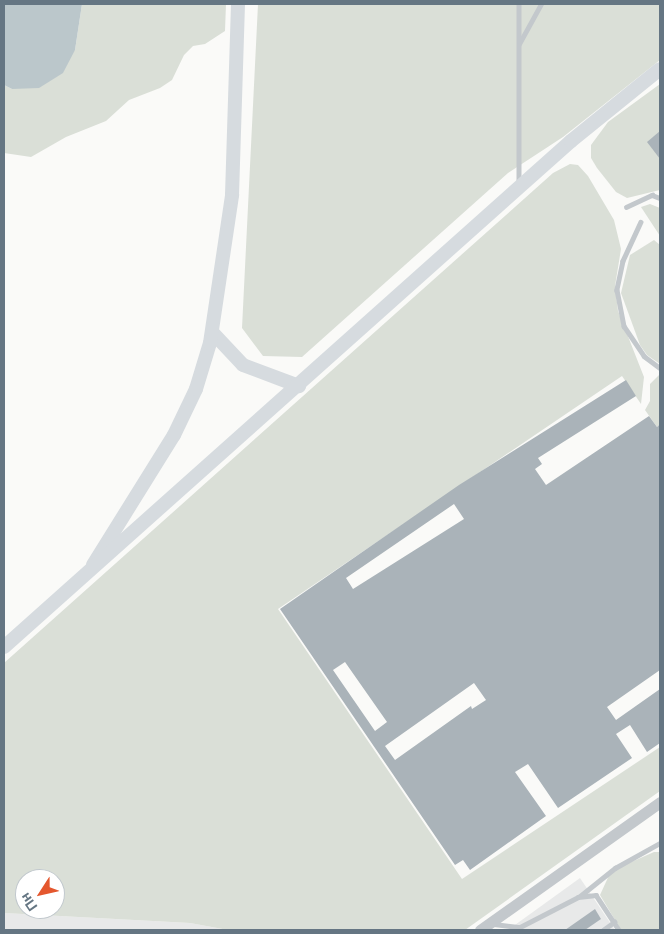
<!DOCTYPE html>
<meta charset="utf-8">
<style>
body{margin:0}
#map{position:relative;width:664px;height:934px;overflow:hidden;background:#fafaf8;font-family:Arial,sans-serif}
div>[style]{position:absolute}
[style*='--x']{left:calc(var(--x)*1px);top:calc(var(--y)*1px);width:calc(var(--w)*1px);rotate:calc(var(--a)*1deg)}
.built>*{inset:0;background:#e8e9e9}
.green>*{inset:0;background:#dadfd7}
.water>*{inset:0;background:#bbc7cb}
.building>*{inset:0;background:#aab3b9}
.service>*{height:4.5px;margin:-2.25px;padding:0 2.25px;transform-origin:2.25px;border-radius:2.25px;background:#c3c8cc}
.tertiary>*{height:11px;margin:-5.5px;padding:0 5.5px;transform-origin:5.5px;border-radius:5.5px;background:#c3c8cc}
.primary>*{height:14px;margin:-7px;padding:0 7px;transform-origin:7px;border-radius:7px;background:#d6dbdf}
span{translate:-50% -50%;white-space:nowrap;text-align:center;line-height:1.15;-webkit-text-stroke:5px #fff;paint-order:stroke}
.frame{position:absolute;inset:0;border:5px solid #657683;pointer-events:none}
.north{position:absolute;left:15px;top:869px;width:50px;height:50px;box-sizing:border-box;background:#fff;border:1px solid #c1c8cd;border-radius:50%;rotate:235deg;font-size:14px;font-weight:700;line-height:20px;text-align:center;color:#657683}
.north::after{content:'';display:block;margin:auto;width:18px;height:22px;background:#e4572e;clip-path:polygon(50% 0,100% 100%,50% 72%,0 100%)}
</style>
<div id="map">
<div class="built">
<i style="clip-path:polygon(580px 878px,615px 930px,508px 930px)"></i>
<i style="clip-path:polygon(4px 913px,190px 923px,228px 930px,4px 930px)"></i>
</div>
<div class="green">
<i style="clip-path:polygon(82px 4px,226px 4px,225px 31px,205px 44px,193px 46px,184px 55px,172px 80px,160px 88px,129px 100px,106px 121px,66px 137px,31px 157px,4px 153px,4px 85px,12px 89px,75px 50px)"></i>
<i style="clip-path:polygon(258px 4px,660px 4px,660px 60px,563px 137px,508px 173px,302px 357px,263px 356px,242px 328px)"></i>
<i style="clip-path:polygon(660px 84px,660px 190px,627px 198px,616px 192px,597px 168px,591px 158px,591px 145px,608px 122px)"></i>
<i style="clip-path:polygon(evenodd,570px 164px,578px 165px,588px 176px,614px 220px,621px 249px,615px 286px,618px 311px,644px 377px,641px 404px,622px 376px,278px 609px,462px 879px,660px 747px,660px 791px,465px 930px,228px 930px,190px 923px,4px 913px,4px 663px,553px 173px,570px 164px,25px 879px,55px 879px,55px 909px,25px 909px,25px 879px)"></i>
<i style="clip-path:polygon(650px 204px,660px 208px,660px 236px,641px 207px)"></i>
<i style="clip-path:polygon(654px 240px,660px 245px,660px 364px,647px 355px,640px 345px,621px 293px,630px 255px)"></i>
<i style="clip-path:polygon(660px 374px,660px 424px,657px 427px,645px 410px,650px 401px,650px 384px)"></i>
<i style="clip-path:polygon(654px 852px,660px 852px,660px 930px,621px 930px,600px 895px,611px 871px)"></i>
</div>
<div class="water">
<i style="clip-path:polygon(4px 4px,82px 4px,75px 50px,63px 73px,39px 88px,12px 89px,4px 85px)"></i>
</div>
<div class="building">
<i style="clip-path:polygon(660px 131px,660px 159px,647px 142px)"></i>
<i style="clip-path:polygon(evenodd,626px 380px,636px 396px,538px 458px,542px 464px,535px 469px,546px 485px,649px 416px,657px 427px,660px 424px,660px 670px,607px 707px,616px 720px,660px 689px,660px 743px,647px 752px,630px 725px,616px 734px,632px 758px,558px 808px,528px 764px,515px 772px,546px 816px,470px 870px,463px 860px,455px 865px,280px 609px,459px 485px,626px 380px,454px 504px,464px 519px,353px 589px,346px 578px,454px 504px,626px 380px,345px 662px,387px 722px,375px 731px,333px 670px,345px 662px,626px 380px,474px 683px,486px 700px,472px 709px,471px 706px,395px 760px,385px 746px,474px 683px)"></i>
<i style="clip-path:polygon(595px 909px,601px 919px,585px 930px,565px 930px)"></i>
</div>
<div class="service">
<i style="--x:519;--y:4;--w:180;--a:90"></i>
<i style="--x:519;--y:44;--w:46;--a:-61.2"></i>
<i style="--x:626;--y:207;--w:29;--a:-25"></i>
<i style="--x:652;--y:195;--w:9;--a:21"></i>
<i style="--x:641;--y:222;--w:43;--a:114.8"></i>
<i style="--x:623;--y:261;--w:30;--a:102"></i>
<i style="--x:617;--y:290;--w:37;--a:79"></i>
<i style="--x:624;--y:326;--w:36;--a:56"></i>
<i style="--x:644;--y:356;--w:20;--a:37"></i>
<i style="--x:580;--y:896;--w:45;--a:-38.7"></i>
<i style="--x:615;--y:868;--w:51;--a:-29.1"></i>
<i style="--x:494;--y:924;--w:26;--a:7"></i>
<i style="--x:520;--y:927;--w:65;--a:-27.3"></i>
<i style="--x:578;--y:897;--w:18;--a:-6"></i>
<i style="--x:596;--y:895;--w:42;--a:56.7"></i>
<i style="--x:603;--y:930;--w:14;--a:-36"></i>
</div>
<div class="tertiary">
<i style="--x:480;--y:930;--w:221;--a:-35.4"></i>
</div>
<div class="primary">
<i style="--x:212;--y:332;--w:45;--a:46.8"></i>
<i style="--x:243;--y:365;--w:60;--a:20.6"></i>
<i style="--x:93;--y:565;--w:153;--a:-58.1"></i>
<i style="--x:174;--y:435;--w:51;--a:-64.4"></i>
<i style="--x:196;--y:389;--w:48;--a:-73.1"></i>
<i style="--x:210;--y:343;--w:150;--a:-81.5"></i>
<i style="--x:232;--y:195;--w:191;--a:-88.2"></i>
<i style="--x:4;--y:647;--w:760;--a:-41.75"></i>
<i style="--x:571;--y:141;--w:114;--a:-39"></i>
</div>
<div class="frame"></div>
<div class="north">Пн</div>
</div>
